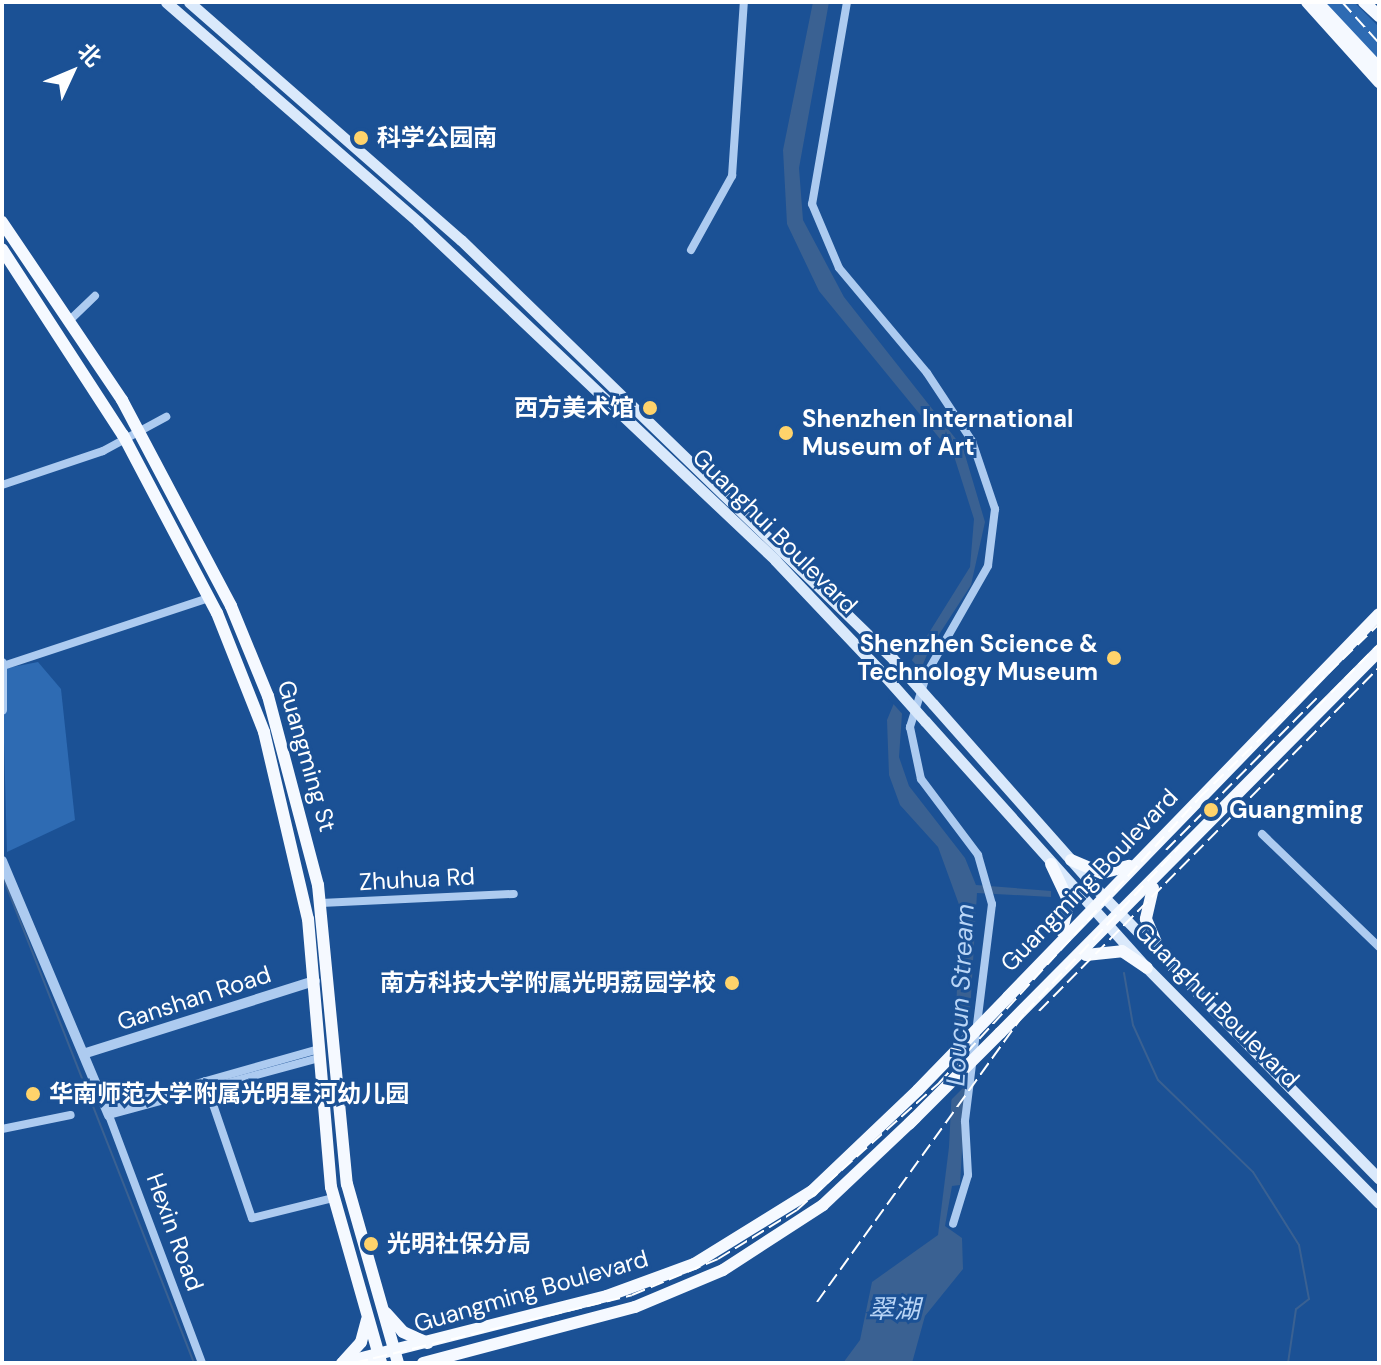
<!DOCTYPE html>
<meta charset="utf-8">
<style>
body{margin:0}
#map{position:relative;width:1381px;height:1365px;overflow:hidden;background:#1b5195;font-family:"DM Sans","Noto Sans SC",sans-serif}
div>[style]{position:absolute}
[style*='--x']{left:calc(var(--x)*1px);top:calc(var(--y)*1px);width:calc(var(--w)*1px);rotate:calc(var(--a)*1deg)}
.green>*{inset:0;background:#2e6bb3}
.water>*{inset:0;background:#3a6192}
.pier>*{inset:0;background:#1b5195}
.stream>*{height:2px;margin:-1px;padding:0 1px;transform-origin:1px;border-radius:1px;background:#3a6192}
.minor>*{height:8px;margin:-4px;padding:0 4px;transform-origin:4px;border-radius:4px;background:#adcbf0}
.tertiary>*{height:10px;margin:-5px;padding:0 5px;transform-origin:5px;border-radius:5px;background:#adcbf0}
.secondary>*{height:11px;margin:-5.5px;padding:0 5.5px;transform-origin:5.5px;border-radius:5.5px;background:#dae9fb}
.primary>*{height:12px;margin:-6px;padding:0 6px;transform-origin:6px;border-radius:6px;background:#f5f9ff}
.rail>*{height:2px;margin-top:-1px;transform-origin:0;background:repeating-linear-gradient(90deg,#fff 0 14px,transparent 0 20px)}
.secondary-bridge>*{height:11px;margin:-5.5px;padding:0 5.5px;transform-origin:5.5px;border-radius:5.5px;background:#dae9fb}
.primary-bridge>*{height:12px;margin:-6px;padding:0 6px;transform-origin:6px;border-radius:6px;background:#f5f9ff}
.dots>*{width:22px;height:22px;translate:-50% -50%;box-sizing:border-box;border:4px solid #1b5195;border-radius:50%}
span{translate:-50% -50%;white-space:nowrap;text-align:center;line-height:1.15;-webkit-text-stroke:6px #1b5195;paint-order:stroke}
.poi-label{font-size:24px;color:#fff;font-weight:700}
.left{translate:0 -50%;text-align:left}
.right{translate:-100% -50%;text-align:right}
.street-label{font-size:24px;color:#fff}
.water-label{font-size:26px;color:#b9d5f6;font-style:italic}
.frame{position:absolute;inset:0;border:4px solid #fff;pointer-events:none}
.north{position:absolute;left:32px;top:32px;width:80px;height:80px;-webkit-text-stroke:6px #1b5195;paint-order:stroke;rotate:46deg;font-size:22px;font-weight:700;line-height:32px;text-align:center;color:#fff}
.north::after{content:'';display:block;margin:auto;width:28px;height:36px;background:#fff;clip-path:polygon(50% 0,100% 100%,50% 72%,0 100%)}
</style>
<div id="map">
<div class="green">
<i style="clip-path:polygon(1324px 2px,1354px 2px,1379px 27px,1379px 62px)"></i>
<i style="clip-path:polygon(38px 662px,61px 689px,75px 820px,7px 852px,2px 669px)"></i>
</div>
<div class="water">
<i style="clip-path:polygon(813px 2px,829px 2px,799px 168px,803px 220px,844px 297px,963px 448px,985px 522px,971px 585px,929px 650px,902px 714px,899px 757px,909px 786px,965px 858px,976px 885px,1051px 891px,1051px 897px,977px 893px,960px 1185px,952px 1186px,945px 1226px,962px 1238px,963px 1269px,925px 1316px,912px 1363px,843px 1363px,860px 1340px,872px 1282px,938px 1235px,949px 1147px,961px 910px,938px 847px,900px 805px,889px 775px,887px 720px,912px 660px,970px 567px,974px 519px,954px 456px,819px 291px,787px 224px,783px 150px)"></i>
</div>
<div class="pier">
<i style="clip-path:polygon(909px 657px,924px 674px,905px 717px,888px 698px)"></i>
<i style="clip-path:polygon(976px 1010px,967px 1084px,946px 1105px,948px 1039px)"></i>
</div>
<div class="stream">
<i style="--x:2;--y:875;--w:524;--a:68.52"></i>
<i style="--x:1124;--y:973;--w:53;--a:80.2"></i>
<i style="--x:1133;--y:1025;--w:60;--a:65.6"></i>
<i style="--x:1158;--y:1080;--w:132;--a:44.1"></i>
<i style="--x:1253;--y:1172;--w:86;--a:57.8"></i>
<i style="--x:1299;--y:1245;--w:55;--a:79.5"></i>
<i style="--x:1309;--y:1299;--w:16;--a:142"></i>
<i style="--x:1296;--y:1309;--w:55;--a:98.4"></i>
</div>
<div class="minor">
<i style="--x:847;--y:2;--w:205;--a:99.8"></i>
<i style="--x:812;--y:204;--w:69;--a:67.1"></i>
<i style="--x:839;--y:268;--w:137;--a:50"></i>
<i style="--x:927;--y:373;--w:82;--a:56.5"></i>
<i style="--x:972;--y:441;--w:72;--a:71.3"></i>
<i style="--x:995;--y:509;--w:57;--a:97"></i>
<i style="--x:988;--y:566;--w:123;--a:119.7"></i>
<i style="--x:927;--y:673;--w:57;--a:107.5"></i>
<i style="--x:910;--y:727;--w:53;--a:78.1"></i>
<i style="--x:921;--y:779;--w:95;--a:53.1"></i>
<i style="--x:978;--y:855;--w:51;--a:74.1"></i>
<i style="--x:992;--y:904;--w:219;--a:97.1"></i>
<i style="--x:965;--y:1121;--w:54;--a:86.8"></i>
<i style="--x:968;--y:1175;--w:51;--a:107"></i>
<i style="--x:691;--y:250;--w:85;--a:-61"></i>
<i style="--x:732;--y:176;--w:174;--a:-86.1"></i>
<i style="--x:72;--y:318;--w:32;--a:-44"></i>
<i style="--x:2;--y:485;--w:107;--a:-18.6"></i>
<i style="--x:103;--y:451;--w:72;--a:-28.4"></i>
<i style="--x:3;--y:666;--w:217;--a:-18.3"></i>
<i style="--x:1262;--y:834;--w:163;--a:44"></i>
<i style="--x:321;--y:903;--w:193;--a:-2.7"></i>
<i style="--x:205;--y:1081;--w:145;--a:71.1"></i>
<i style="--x:252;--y:1218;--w:83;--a:-13.9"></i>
<i style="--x:107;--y:1109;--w:220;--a:-15.8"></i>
<i style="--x:2;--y:1129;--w:70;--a:-11.5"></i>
<i style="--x:202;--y:1363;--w:265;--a:-110.6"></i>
<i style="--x:109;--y:1115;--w:218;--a:-15.2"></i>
</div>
<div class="tertiary">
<i style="--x:2;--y:663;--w:47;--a:90"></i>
<i style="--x:2;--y:861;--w:276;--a:67.2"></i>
<i style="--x:86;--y:1053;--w:240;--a:-17.5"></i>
</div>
<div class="secondary">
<i style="--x:166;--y:2;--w:335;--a:41.1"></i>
<i style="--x:418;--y:222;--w:492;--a:43.4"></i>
<i style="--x:775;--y:560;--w:158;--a:46.5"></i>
<i style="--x:189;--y:2;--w:361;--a:41.2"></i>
<i style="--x:461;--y:240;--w:602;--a:44.12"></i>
<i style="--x:933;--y:704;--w:256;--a:48.5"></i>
<i style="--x:1103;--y:896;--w:395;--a:45.7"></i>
<i style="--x:925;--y:721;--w:332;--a:48.1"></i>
<i style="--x:1147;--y:968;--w:330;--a:45.4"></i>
</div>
<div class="primary">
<i style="--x:1307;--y:2;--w:108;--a:48"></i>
<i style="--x:1317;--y:2;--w:91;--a:46.8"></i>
<i style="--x:1364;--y:2;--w:21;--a:43"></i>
<i style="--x:2;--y:222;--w:215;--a:56"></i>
<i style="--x:122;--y:400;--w:233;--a:62.1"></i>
<i style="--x:231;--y:606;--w:97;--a:67.7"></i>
<i style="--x:268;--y:696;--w:196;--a:75.2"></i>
<i style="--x:318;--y:885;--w:300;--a:84.5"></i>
<i style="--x:347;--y:1184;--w:186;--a:74.1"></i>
<i style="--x:2;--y:249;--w:222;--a:57"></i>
<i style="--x:123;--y:435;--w:201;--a:62.2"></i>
<i style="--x:217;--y:613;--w:128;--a:68.4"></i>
<i style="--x:264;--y:732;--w:192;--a:76.8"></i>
<i style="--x:308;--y:919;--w:269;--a:85.1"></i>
<i style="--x:331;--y:1187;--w:183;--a:74.1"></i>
<i style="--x:1071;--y:860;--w:34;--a:23"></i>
<i style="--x:1102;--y:873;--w:28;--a:-15"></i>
<i style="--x:1051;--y:864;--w:42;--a:64.7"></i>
<i style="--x:1069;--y:902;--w:30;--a:104"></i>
<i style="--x:1153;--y:888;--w:32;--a:103"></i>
<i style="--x:1146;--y:919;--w:36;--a:67"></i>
<i style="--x:1086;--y:955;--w:36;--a:-6"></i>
<i style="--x:1122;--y:951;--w:30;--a:34"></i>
<i style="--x:1008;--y:997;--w:533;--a:-45.91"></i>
<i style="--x:1000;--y:1033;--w:538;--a:-45.23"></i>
<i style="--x:386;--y:1313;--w:25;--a:48"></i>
<i style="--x:403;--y:1332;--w:27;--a:24"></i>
<i style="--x:344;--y:1361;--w:25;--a:-48"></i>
<i style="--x:361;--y:1342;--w:23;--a:-75"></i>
<i style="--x:342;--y:1363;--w:273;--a:-14.2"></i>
<i style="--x:607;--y:1296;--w:93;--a:-20.2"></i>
<i style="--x:694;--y:1264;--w:139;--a:-31.7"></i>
<i style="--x:812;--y:1191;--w:146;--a:-43.6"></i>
<i style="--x:423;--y:1363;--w:219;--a:-14.8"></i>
<i style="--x:635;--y:1307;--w:95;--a:-22.8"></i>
<i style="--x:723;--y:1270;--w:119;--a:-33"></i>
<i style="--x:823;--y:1205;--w:127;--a:-43.4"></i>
</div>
<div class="rail">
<i style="--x:1342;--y:2;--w:55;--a:47.9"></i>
<i style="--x:1317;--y:707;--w:88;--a:-45.5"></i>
<i style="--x:1166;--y:850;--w:220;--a:-45.2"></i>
<i style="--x:1039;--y:1011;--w:484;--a:-45.3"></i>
<i style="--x:817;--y:1302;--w:356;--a:-54.3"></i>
<i style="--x:1025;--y:1013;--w:228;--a:-47.1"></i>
<i style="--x:354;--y:1363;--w:286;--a:-13.7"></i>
<i style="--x:632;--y:1295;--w:93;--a:-22.7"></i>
<i style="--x:718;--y:1259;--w:93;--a:-31.8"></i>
<i style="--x:797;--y:1210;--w:191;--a:-41.8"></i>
<i style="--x:939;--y:1083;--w:386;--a:-47.6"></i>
<i style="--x:1199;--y:798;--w:250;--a:-44"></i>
</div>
<div class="secondary-bridge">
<i style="--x:893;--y:659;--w:60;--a:48.4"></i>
<i style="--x:884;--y:675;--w:62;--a:48.3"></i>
</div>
<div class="primary-bridge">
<i style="--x:918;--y:1090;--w:129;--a:-45.9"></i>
<i style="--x:909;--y:1124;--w:129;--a:-45"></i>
</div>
<div class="dots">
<i style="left:361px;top:138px;background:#ffd36b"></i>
<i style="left:650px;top:408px;background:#ffd36b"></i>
<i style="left:786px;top:433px;background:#ffd36b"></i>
<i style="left:1114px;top:658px;background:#ffd36b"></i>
<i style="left:1211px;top:810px;background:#ffd36b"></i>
<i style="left:732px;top:983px;background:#ffd36b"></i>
<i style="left:33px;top:1094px;background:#ffd36b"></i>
<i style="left:371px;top:1244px;background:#ffd36b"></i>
</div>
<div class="poi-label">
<span class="left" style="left:377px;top:138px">科学公园南</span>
<span class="right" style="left:634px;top:408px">西方美术馆</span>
<span class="left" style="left:802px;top:433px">Shenzhen International<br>Museum of Art</span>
<span class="right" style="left:1098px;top:658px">Shenzhen Science &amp;<br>Technology Museum</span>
<span class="left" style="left:1229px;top:810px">Guangming</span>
<span class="right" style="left:716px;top:983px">南方科技大学附属光明荔园学校</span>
<span class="left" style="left:49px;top:1094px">华南师范大学附属光明星河幼儿园</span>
<span class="left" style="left:387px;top:1244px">光明社保分局</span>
</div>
<div class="street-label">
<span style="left:775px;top:531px;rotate:45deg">Guanghui Boulevard</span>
<span style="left:307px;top:756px;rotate:74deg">Guangming St</span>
<span style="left:417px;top:879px;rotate:-3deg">Zhuhua Rd</span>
<span style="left:1089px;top:880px;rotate:-46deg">Guangming Boulevard</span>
<span style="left:194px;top:998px;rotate:-18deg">Ganshan Road</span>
<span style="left:1217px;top:1005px;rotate:45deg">Guanghui Boulevard</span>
<span style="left:175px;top:1232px;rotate:70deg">Hexin Road</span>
<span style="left:531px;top:1291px;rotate:-16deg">Guangming Boulevard</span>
</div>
<div class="water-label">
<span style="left:961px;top:995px;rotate:-87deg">Loucun Stream</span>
<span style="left:894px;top:1310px">翠湖</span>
</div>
<div class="frame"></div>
<div class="north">北</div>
</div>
